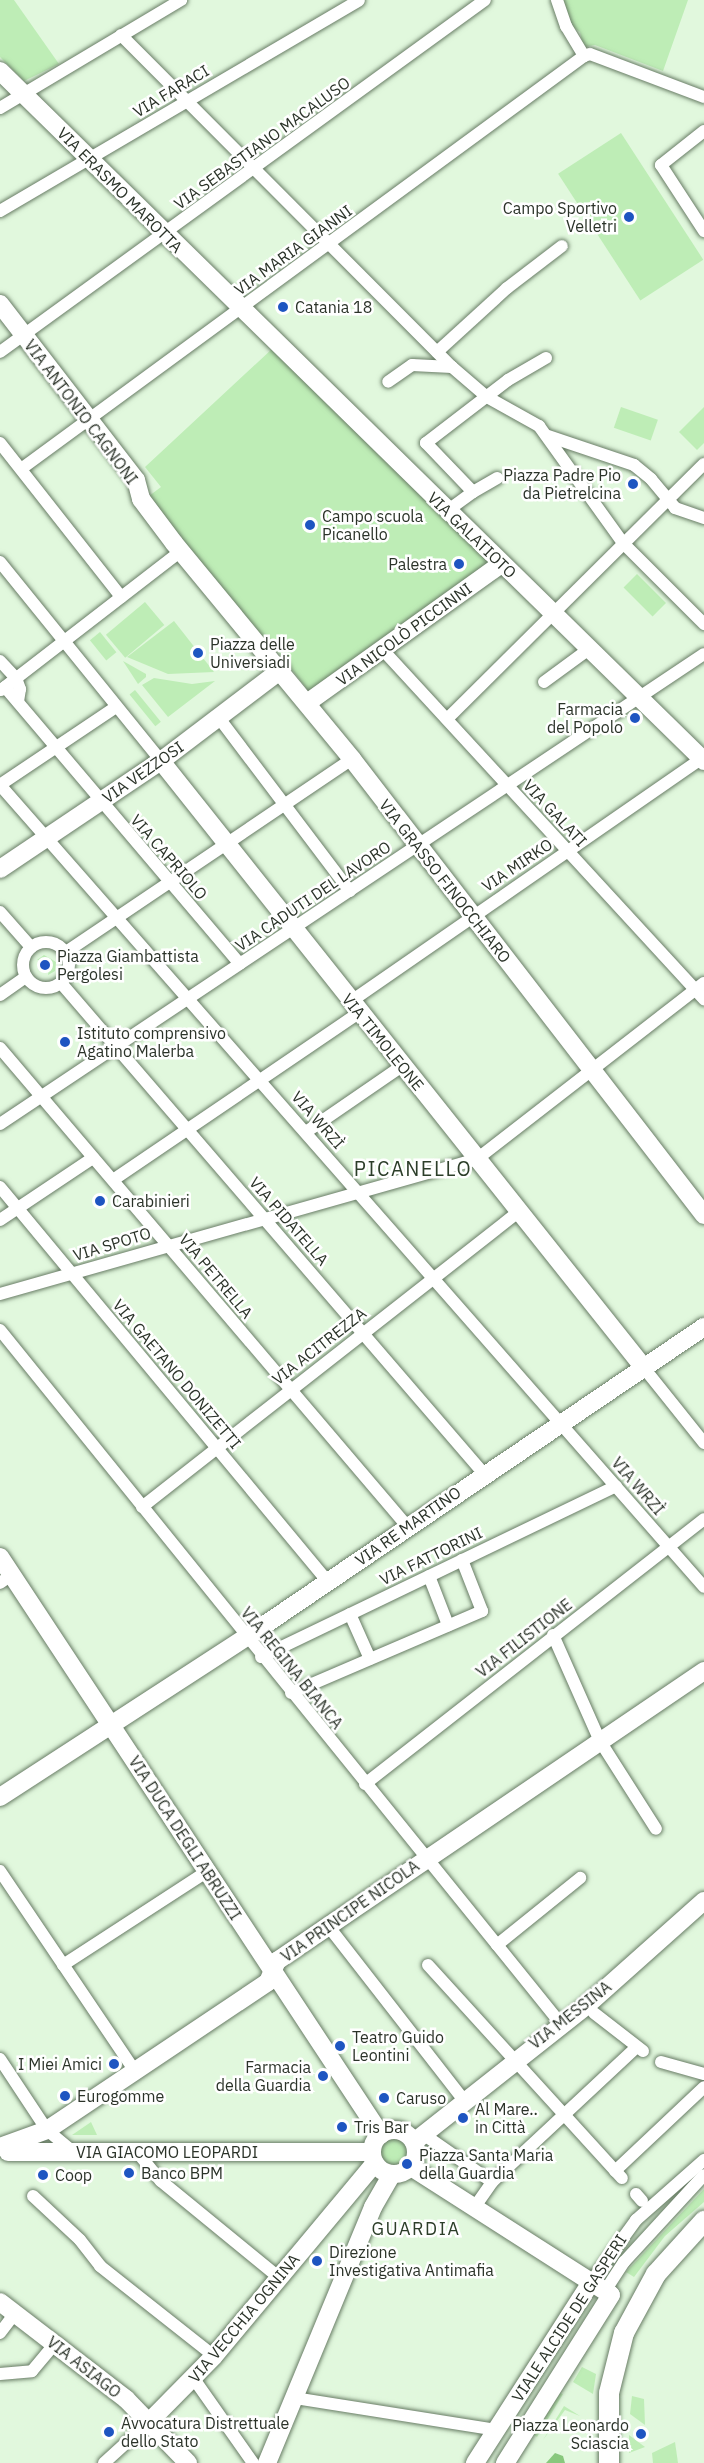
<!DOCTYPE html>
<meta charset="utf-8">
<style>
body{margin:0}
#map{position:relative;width:704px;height:2463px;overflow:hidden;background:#e1f8dd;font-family:"IBM Plex Sans",sans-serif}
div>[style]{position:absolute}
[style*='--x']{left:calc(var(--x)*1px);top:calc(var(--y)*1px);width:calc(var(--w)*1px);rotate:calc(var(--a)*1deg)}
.green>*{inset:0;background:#beedb6;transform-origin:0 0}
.round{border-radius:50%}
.water>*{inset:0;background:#88c87d}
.roads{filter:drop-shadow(0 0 2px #687c65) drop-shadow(0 0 2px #687c65)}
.street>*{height:12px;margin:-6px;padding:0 6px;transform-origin:6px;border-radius:6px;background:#fff}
.street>.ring{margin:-6px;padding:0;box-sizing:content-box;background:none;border:12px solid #fff;border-radius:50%}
.secondary>*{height:18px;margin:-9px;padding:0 9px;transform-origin:9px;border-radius:9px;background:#fff}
.secondary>.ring{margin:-9px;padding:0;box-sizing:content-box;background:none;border:18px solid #fff;border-radius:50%}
.primary>*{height:20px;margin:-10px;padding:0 10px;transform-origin:10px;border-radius:10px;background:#fff}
.dots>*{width:16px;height:16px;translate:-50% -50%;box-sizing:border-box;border:3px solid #fff;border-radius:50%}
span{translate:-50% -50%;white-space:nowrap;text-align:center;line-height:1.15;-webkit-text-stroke:5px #fff;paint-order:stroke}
.street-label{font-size:16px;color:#2b3329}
.poi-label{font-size:16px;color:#2b3329}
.right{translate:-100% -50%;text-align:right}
.left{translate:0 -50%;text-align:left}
.neighbourhood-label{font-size:18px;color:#2c3e29;letter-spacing:1.5px}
.quarter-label{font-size:20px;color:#2c3e29;letter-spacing:1.5px}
</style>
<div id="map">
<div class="green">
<i style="clip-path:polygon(0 0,14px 0,59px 64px,24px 81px,0 57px)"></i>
<i style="clip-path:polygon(562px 0,688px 0,663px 71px,595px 45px,583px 47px,580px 32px,569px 24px)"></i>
<i style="left:621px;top:133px;width:151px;height:75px;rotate:57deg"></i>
<i style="clip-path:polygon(272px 349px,490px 564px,310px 693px,269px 640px,262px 643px,149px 496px,161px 487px,145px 467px)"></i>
<i style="left:621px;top:407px;width:39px;height:22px;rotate:19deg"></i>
<i style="clip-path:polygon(704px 407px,704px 443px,697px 450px,679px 432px)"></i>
<i style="left:637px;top:574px;width:41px;height:19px;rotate:45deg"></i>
<i style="left:145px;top:602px;width:30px;height:51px;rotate:50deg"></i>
<i style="clip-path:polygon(174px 621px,214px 672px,168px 674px,127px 657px)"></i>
<i style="left:100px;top:632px;width:26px;height:13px;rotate:51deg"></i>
<i style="clip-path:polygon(123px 661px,146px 674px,146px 677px,138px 684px)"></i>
<i style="clip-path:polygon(154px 678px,192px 684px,215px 681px,168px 717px,142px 685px)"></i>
<i style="left:135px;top:690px;width:41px;height:7px;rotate:51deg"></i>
<i style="clip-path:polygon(44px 955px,56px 962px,55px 971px,48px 975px,50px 960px,37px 960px)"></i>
<i style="clip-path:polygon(91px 2122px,97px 2135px,72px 2135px)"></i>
<i class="round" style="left:381px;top:2139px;width:26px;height:26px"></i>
<i style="clip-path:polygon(704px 2189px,704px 2202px,665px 2236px,634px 2277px,626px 2272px)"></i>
<i style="clip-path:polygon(582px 2367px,596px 2374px,593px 2394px,573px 2382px)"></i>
<i style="clip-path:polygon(560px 2393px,563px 2394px,537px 2437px,534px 2435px)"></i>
<i style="clip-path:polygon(632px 2396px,644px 2399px,645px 2425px,630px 2414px)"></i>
<i style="clip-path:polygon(564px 2406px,580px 2416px,565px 2410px,543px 2440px)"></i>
<i style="clip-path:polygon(629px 2435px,645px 2447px,629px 2453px)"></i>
<i style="clip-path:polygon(675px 2442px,678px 2463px,653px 2463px,652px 2453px)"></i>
</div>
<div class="water">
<i style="clip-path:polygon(555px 2453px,563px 2456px,565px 2463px,546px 2463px)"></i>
</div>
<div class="roads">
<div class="street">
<i style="--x:557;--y:0;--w:28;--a:71"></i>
<i style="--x:566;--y:26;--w:35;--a:59"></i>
<i style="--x:121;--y:35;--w:469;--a:45.1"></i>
<i style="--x:452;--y:367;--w:40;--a:-177.1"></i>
<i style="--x:412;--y:365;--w:29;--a:145"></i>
<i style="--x:0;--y:108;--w:211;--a:-30.8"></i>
<i style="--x:704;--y:131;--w:55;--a:141.7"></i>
<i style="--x:661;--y:165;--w:79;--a:56.9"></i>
<i style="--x:0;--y:211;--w:416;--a:-30.4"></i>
<i style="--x:0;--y:352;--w:599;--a:-35.97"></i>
<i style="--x:437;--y:352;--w:95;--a:-42.4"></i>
<i style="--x:507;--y:288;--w:69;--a:-37.4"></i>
<i style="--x:452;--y:367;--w:46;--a:40.6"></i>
<i style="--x:487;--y:397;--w:60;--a:29.1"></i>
<i style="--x:539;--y:426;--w:144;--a:54.3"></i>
<i style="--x:623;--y:543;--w:115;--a:45"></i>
<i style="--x:548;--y:436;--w:91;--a:18.6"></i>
<i style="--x:634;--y:465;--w:22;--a:39"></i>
<i style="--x:651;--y:479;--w:38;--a:50"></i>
<i style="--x:675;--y:508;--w:31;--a:19"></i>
<i style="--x:0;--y:443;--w:196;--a:51.8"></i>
<i style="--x:21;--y:469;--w:698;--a:-36.26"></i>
<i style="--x:584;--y:56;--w:6;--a:-18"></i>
<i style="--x:590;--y:54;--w:122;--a:20.7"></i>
<i style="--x:473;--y:492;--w:28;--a:-30"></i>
<i style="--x:447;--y:511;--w:32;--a:-36"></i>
<i style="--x:473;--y:492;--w:68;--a:-133.8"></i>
<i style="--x:426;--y:443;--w:103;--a:-37.5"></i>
<i style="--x:508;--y:380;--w:44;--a:-30.1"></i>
<i style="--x:0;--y:562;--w:256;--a:51"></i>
<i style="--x:382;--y:649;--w:476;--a:47.4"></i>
<i style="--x:0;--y:661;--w:23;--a:47"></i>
<i style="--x:16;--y:678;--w:12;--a:70"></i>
<i style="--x:20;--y:689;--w:13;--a:99"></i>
<i style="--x:544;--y:682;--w:56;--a:-36.3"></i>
<i style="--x:5;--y:687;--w:363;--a:49.7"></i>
<i style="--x:1;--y:690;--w:227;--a:-37.7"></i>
<i style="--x:116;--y:707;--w:140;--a:146.1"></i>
<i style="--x:0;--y:785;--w:1067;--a:48.72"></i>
<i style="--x:219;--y:718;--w:217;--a:52.9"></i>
<i style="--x:447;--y:719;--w:362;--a:-44.8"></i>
<i style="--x:0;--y:912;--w:47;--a:48.5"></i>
<i class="ring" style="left:23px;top:942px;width:34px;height:34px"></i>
<i style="--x:66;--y:952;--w:345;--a:-34"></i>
<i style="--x:61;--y:983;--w:648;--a:49.25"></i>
<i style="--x:0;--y:995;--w:32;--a:-35"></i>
<i style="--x:350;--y:1002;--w:431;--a:-34.7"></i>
<i style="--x:0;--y:1048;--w:628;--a:49.59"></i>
<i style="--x:0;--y:1124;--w:846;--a:-33.73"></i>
<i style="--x:306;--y:1132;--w:116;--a:-34.5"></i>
<i style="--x:113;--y:1180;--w:297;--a:-34.2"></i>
<i style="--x:0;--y:1187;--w:513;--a:50.29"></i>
<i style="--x:0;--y:1220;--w:112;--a:-33.7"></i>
<i style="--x:0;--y:1294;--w:496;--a:-15.8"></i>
<i style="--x:477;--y:1159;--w:287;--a:-37.8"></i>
<i style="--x:0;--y:1330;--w:892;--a:51.05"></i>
<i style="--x:644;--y:1368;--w:96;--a:51.3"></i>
<i style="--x:142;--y:1507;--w:478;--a:-38.1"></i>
<i style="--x:429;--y:1576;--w:53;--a:68.8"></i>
<i style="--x:0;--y:1583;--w:14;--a:-36"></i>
<i style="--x:350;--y:1614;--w:49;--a:66"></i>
<i style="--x:553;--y:1635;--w:116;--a:66.1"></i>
<i style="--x:600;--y:1741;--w:104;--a:57.5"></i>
<i style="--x:261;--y:1657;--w:394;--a:-25.7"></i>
<i style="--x:291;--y:1693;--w:208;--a:-23.2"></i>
<i style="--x:482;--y:1611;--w:55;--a:-111.4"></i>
<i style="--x:365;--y:1784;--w:430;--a:-38"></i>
<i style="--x:0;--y:1871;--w:241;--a:56"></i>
<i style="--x:329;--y:1927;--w:218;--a:52.1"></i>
<i style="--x:497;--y:1945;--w:107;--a:-38.9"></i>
<i style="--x:63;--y:1965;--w:171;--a:-33"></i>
<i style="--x:428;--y:1965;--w:288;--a:47.7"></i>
<i style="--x:594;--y:2013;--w:62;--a:37.8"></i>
<i style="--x:0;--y:2059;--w:85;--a:56.5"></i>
<i style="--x:47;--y:2130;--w:33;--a:40"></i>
<i style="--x:661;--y:2062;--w:45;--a:15.6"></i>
<i style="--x:423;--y:2134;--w:84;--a:34.8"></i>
<i style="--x:138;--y:2153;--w:36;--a:51"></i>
<i style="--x:161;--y:2181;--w:150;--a:39.3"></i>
<i style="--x:615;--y:2171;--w:122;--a:-43.3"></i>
<i style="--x:636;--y:2194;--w:9;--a:49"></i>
<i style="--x:33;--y:2196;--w:64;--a:43.1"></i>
<i style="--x:80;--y:2240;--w:33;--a:52"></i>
<i style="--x:100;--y:2266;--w:145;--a:38.3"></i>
<i style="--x:474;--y:2208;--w:32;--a:-55"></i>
<i style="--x:492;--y:2182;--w:198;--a:-43"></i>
<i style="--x:591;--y:2282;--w:77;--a:-54"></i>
<i style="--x:636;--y:2220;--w:91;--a:-41.4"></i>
<i style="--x:605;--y:2291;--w:35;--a:-57"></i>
<i style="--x:624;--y:2262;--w:118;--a:-47.4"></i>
<i style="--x:0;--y:2333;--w:25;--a:-53"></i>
<i style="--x:0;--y:2374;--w:32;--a:-5"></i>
<i style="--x:32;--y:2371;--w:35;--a:-50"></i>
<i style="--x:194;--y:2379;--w:103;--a:54.9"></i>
<i style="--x:295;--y:2398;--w:204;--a:9"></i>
<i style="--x:104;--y:2463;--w:59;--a:-42.3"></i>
</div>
<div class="secondary">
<i style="--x:0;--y:71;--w:986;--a:44.42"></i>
<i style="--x:0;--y:304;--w:222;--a:52.3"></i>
<i style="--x:136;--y:480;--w:20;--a:75"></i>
<i style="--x:141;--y:499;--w:55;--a:53.1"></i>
<i style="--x:174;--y:543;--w:280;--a:50.5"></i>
<i style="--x:352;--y:759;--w:576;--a:52.33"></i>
<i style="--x:307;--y:703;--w:239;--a:-35.6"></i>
<i style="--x:161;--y:761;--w:776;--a:51.49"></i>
<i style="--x:0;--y:869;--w:194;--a:-33.9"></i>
<i style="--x:161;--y:761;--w:151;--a:-37.2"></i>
<i style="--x:0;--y:1557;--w:692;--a:56.61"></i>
<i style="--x:0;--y:1797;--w:303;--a:-33"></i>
<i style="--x:254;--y:1632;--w:544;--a:-34.13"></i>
<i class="ring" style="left:372px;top:2130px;width:26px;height:26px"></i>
<i style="--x:414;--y:2142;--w:219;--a:-38.3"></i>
<i style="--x:586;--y:2006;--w:158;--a:-41.7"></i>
<i style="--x:0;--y:2147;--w:50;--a:-19.9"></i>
<i style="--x:47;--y:2130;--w:266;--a:-33.8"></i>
<i style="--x:268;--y:1982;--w:23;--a:-67"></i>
<i style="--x:277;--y:1961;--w:516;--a:-34.18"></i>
<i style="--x:8;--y:2152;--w:364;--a:0"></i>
<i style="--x:411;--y:2167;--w:237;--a:32.6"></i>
<i style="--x:611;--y:2295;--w:199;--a:122.2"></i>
<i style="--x:0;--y:2302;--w:159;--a:37.6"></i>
<i style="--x:126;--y:2399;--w:89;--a:45.9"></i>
<i style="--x:148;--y:2423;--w:94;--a:-45.4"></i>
<i style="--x:214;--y:2356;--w:251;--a:-50.2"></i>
<i style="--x:267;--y:2463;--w:277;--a:-67.5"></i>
<i style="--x:373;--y:2207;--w:38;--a:-60"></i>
<i style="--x:475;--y:2463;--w:215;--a:-57.3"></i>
</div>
<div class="primary">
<i style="--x:609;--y:2463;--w:70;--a:-90"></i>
<i style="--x:609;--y:2393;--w:62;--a:-76"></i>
<i style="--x:624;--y:2333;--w:67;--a:-61.5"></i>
<i style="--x:656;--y:2274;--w:72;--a:-47.8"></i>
</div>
</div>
<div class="dots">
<i style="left:629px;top:217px;background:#1e55c1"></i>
<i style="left:283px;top:307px;background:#1e55c1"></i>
<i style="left:633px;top:484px;background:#1e55c1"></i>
<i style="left:310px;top:525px;background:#1e55c1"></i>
<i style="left:459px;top:564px;background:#1e55c1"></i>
<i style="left:198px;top:653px;background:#1e55c1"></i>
<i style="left:635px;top:718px;background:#1e55c1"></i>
<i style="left:45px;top:965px;background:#1e55c1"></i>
<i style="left:65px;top:1042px;background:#1e55c1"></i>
<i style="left:100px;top:1201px;background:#1e55c1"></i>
<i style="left:340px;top:2046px;background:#1e55c1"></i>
<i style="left:114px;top:2064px;background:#1e55c1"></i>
<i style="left:323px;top:2076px;background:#1e55c1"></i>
<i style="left:65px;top:2096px;background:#1e55c1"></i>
<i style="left:384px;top:2098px;background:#1e55c1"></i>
<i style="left:463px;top:2118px;background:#1e55c1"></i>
<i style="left:342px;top:2127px;background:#1e55c1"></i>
<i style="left:407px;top:2164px;background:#1e55c1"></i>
<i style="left:129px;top:2173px;background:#1e55c1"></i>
<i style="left:43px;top:2175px;background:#1e55c1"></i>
<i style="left:317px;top:2261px;background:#1e55c1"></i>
<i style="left:109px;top:2432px;background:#1e55c1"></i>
<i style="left:641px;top:2434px;background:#1e55c1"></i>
</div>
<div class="street-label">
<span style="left:171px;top:91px;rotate:-31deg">VIA FARACI</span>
<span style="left:262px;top:143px;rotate:-36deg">VIA SEBASTIANO MACALUSO</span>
<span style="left:120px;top:190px;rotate:45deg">VIA ERASMO MAROTTA</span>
<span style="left:293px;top:250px;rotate:-36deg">VIA MARIA GIANNI</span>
<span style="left:81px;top:412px;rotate:53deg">VIA ANTONIO CAGNONI</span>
<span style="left:472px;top:535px;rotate:44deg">VIA GALATIOTO</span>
<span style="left:404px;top:634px;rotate:-36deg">VIA NICOLÒ PICCINNI</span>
<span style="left:143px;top:772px;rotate:-35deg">VIA VEZZOSI</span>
<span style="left:555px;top:813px;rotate:47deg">VIA GALATI</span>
<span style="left:169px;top:857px;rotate:49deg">VIA CAPRIOLO</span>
<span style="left:517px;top:865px;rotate:-34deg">VIA MIRKO</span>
<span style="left:445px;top:881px;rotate:52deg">VIA GRASSO FINOCCHIARO</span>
<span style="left:313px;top:896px;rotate:-34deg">VIA CADUTI DEL LAVORO</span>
<span style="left:383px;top:1042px;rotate:51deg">VIA TIMOLEONE</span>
<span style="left:318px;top:1120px;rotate:49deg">VIA WRZÌ</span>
<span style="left:289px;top:1221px;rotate:49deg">VIA PIDATELLA</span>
<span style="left:112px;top:1244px;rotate:-17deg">VIA SPOTO</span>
<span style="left:216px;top:1276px;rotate:50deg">VIA PETRELLA</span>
<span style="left:319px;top:1346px;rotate:-38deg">VIA ACITREZZA</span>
<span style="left:177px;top:1374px;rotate:50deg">VIA GAETANO DONIZETTI</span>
<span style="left:638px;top:1486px;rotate:49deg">VIA WRZÌ</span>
<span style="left:408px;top:1526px;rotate:-35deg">VIA RE MARTINO</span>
<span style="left:431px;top:1556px;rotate:-26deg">VIA FATTORINI</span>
<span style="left:524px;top:1638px;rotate:-38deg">VIA FILISTIONE</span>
<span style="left:292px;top:1668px;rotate:51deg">VIA REGINA BIANCA</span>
<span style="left:185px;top:1838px;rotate:57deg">VIA DUCA DEGLI ABRUZZI</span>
<span style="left:350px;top:1911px;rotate:-35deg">VIA PRINCIPE NICOLA</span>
<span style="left:570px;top:2015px;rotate:-38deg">VIA MESSINA</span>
<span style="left:167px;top:2152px">VIA GIACOMO LEOPARDI</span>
<span style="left:244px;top:2318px;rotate:-50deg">VIA VECCHIA OGNINA</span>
<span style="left:569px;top:2318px;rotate:-57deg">VIALE ALCIDE DE GASPERI</span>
<span style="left:84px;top:2367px;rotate:38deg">VIA ASIAGO</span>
</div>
<div class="poi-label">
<span class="right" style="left:617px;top:217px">Campo Sportivo<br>Velletri</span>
<span class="left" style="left:295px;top:307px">Catania 18</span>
<span class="right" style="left:621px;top:484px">Piazza Padre Pio<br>da Pietrelcina</span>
<span class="left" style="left:322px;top:525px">Campo scuola<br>Picanello</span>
<span class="right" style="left:447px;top:564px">Palestra</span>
<span class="left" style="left:210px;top:653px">Piazza delle<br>Universiadi</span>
<span class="right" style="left:623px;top:718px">Farmacia<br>del Popolo</span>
<span class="left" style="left:57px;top:965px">Piazza Giambattista<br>Pergolesi</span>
<span class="left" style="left:77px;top:1042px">Istituto comprensivo<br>Agatino Malerba</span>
<span class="left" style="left:112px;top:1201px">Carabinieri</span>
<span class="left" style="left:352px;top:2046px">Teatro Guido<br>Leontini</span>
<span class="right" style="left:102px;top:2064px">I Miei Amici</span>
<span class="right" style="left:311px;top:2076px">Farmacia<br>della Guardia</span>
<span class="left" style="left:77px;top:2096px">Eurogomme</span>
<span class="left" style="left:396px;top:2098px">Caruso</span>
<span class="left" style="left:475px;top:2118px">Al Mare..<br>in Città</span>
<span class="left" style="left:354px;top:2127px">Tris Bar</span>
<span class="left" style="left:419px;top:2164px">Piazza Santa Maria<br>della Guardia</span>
<span class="left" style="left:141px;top:2173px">Banco BPM</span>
<span class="left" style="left:55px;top:2175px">Coop</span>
<span class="left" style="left:329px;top:2261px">Direzione<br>Investigativa Antimafia</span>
<span class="left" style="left:121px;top:2432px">Avvocatura Distrettuale<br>dello Stato</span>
<span class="right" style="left:629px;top:2434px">Piazza Leonardo<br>Sciascia</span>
</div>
<div class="neighbourhood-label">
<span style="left:416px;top:2229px">GUARDIA</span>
</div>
<div class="quarter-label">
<span style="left:413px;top:1168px">PICANELLO</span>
</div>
</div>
